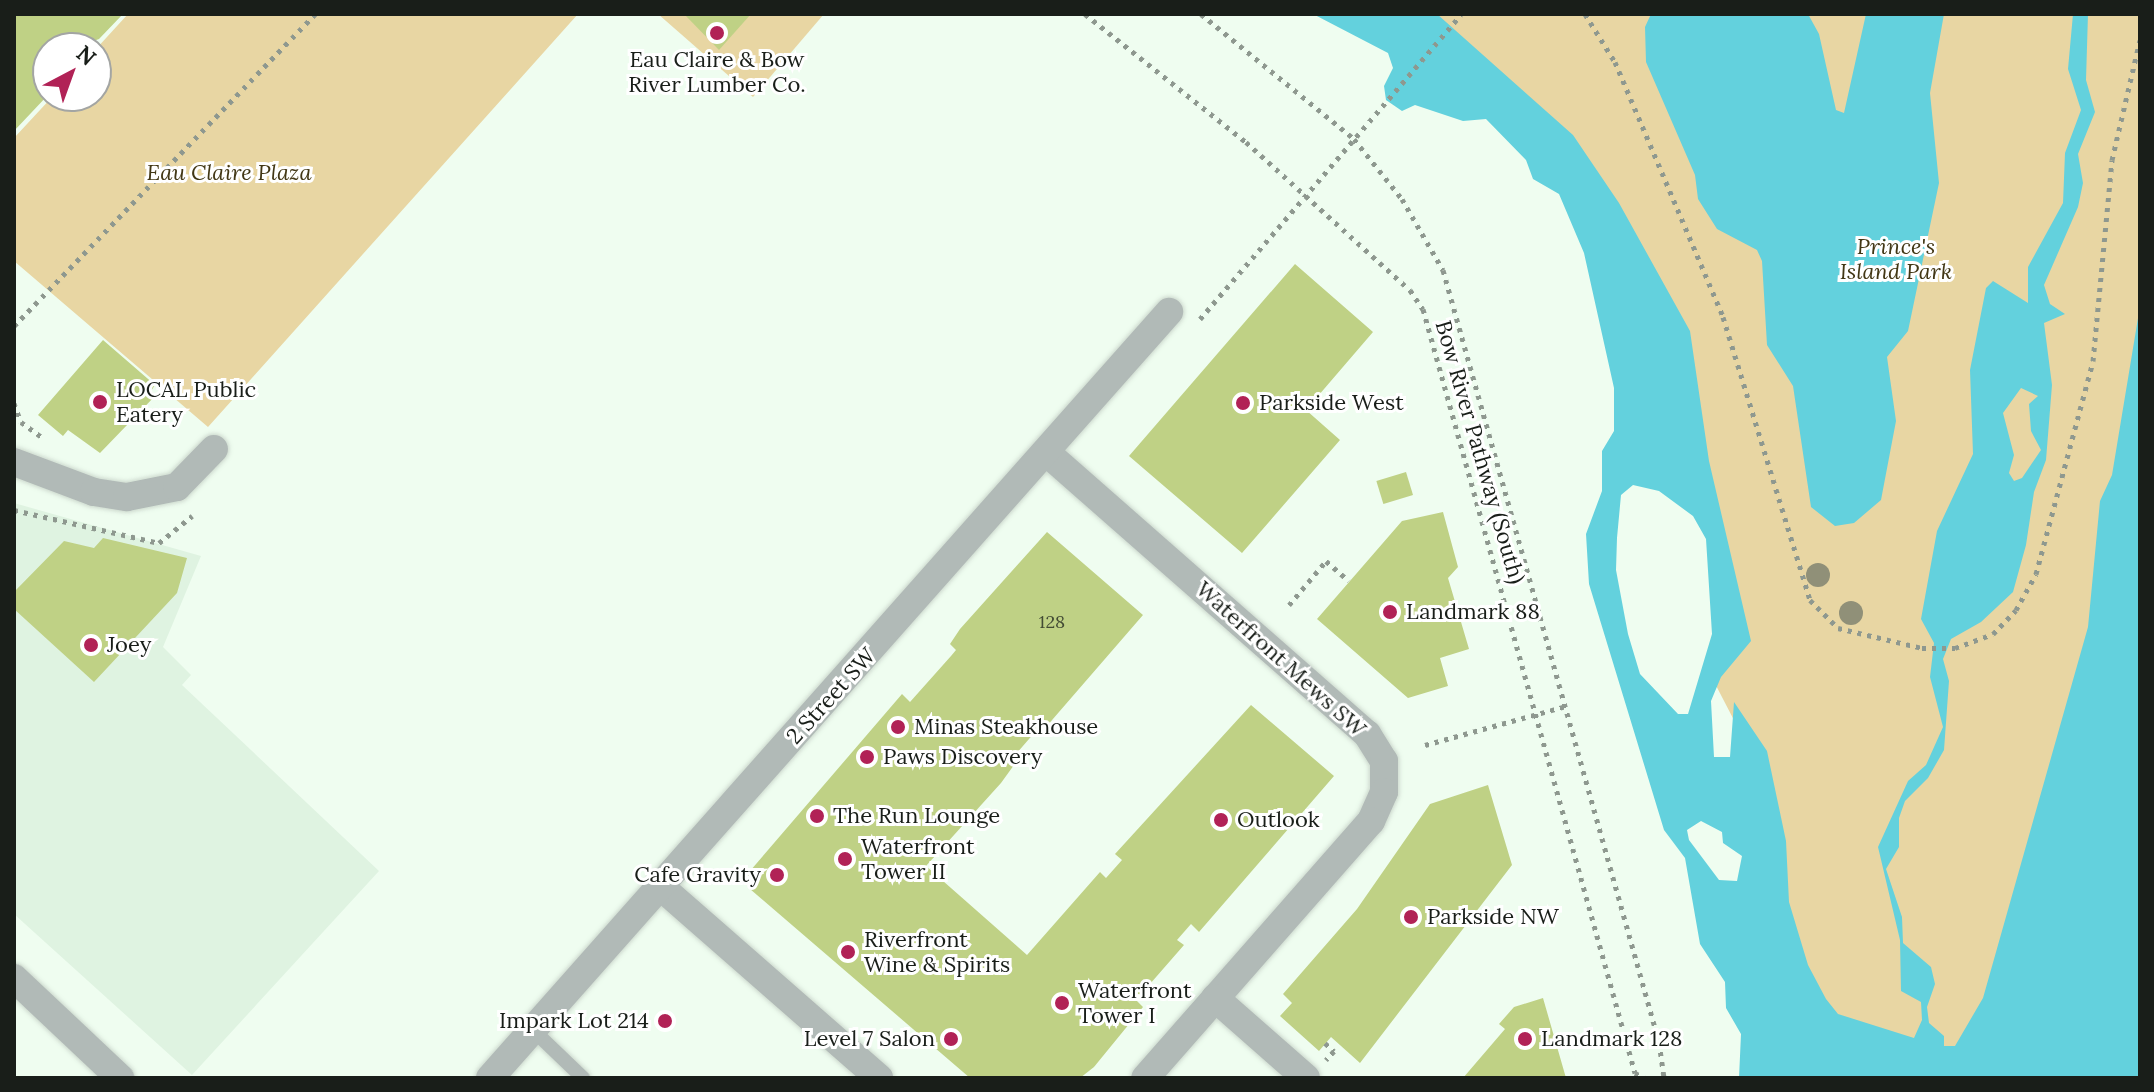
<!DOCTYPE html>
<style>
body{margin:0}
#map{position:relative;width:2154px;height:1092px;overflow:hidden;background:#effdf0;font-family:Lora,serif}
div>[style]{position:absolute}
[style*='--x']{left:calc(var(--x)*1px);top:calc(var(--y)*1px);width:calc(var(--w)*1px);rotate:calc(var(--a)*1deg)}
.built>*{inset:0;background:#dff3e1}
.green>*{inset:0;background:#e8d6a3}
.water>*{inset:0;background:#63d1dd}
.building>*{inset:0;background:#bfd185;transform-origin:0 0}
.path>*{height:5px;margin-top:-2.5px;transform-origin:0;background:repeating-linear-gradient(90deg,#8e988f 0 4px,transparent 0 10px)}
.roads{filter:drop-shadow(0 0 2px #cdd9ce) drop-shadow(0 0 2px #cdd9ce)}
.lane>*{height:14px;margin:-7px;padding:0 7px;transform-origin:7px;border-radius:7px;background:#b1bab7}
.street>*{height:28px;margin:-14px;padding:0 14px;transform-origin:14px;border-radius:14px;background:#b1bab7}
.trees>*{width:24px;height:24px;margin:-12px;border-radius:50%;background:#909078}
.dots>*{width:22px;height:22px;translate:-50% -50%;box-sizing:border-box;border:4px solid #fff;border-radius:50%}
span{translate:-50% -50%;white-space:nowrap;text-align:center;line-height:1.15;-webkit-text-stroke:6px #fff;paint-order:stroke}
.number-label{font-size:18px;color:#424b34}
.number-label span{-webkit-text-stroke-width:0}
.poi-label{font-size:22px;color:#191e19}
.left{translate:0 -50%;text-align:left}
.right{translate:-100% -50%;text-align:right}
.park-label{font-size:22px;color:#423715;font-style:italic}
.street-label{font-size:22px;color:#191e19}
.frame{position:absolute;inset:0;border:16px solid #191e19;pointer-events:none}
.north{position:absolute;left:32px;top:32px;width:80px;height:80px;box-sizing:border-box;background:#fff;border:2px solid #a3a5a3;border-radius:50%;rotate:41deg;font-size:22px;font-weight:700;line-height:32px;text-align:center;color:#191e19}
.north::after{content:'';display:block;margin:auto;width:28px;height:36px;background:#b12256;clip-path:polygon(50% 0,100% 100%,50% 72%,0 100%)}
</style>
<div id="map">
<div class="built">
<i style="clip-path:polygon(14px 503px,201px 556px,163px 647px,191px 675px,182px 685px,379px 871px,192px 1075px,14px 914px)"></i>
</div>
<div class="green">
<i style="clip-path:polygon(128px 14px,578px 14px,208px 427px,14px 261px,14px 138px,53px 96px,96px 96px,96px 49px)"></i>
<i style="clip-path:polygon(658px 14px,824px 14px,753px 97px)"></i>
<i style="clip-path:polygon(1399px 14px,2140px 14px,2140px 405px,2097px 630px,1996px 1007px,1960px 1060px,1833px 1021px,1801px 973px,1765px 780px,1709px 672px,1725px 589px,1611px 210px)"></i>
</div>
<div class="water">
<i style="clip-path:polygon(evenodd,1313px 14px,1437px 14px,1573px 135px,1619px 203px,1690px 331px,1709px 461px,1751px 641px,1721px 677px,1711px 701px,1714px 757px,1730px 757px,1734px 702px,1767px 751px,1786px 841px,1789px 902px,1808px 965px,1826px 999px,1838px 1014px,1914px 1038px,1922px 1020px,1921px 1002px,1901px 991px,1900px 940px,1878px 847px,1908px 781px,1926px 765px,1943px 727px,1930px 677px,1934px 643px,1921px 619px,1937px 531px,1973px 454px,1970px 370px,1986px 288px,1993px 281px,2028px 303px,2028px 267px,2063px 203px,2065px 153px,2081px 110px,2068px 69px,2073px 14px,2088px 14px,2086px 80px,2095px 112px,2078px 154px,2083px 183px,2078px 207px,2044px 285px,2050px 304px,2065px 314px,2044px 323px,2052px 385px,2046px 460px,2034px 492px,2026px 545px,2013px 592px,1981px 622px,1951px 639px,1943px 659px,1949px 681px,1944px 750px,1928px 778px,1905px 801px,1899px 818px,1899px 847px,1886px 869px,1902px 917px,1903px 943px,1931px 967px,1935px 984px,1927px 1007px,1929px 1023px,1944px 1036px,1944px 1046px,1955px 1046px,1983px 998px,2088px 627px,2100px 501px,2112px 475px,2140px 306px,2140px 1078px,1739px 1078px,1741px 1034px,1726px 1008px,1725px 982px,1700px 944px,1685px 858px,1664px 830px,1589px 584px,1586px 534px,1602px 491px,1602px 451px,1614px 431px,1614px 388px,1584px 253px,1559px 194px,1533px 179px,1526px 160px,1486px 119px,1463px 121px,1415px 105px,1402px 111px,1386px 100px,1384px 86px,1393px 68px,1388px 53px,1313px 14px,2021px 388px,2038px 396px,2029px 404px,2031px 431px,2041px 450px,2022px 478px,2014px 481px,2009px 473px,2014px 455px,2003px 413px,2021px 388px,1313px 14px,1633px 485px,1659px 491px,1693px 516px,1706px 539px,1712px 634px,1688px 714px,1678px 714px,1640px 674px,1628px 634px,1616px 570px,1617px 538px,1621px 495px,1633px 485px,1313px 14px,1701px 821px,1722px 832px,1723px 843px,1742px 856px,1737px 881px,1719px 880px,1689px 840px,1687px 830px,1701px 821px)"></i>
<i style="clip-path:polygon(1651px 14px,1808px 14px,1819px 34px,1836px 110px,1844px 113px,1866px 14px,1944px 14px,1930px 93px,1939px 183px,1908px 331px,1887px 357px,1896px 421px,1881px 500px,1854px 523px,1835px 526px,1811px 507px,1793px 386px,1767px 345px,1762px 261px,1757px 250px,1717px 229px,1698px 199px,1695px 175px,1646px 62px,1645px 27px)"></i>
</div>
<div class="building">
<i style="clip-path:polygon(14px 14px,123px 14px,99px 39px,75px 48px,48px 48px,48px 95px,14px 131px)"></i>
<i style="clip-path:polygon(684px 14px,751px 14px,719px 50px)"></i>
<i style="clip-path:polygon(1295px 264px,1373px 332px,1306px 410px,1340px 440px,1242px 553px,1129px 456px)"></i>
<i style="clip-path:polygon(103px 340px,155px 385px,151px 391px,156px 395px,100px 453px,68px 430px,63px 436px,38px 415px)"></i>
<i style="left:1406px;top:472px;width:24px;height:31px;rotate:73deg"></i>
<i style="clip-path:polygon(1443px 512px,1458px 567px,1448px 578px,1469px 649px,1440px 658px,1448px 686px,1408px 698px,1317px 619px,1402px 521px)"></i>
<i style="clip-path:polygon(1047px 532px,1143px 615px,1046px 727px,1042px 724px,1010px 761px,1014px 765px,1001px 783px,926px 866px,1027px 955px,1100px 872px,1106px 878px,1122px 860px,1115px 854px,1251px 705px,1334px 776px,1199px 932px,1191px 924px,1177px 940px,1184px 945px,1136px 1000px,1143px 1007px,1094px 1067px,1080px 1078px,970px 1078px,750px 889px,744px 878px,902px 694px,910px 702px,951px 656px,956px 650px,950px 644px,960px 629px)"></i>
<i style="clip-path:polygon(103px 538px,187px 558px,177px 593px,94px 682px,14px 609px,14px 592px,64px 541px,94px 548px)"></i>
<i style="clip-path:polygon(1488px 785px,1512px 865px,1360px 1063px,1331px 1037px,1319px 1051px,1280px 1016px,1292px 1003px,1283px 994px,1357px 909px,1430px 804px)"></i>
<i style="clip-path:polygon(1543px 998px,1566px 1078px,1463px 1078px,1505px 1029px,1499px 1024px,1514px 1007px)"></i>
</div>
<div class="path">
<i style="--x:1085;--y:14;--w:206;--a:38.5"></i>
<i style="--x:1246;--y:142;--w:221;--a:42.1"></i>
<i style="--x:1410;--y:290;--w:23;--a:56"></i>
<i style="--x:1423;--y:309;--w:793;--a:74.49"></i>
<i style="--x:1635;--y:1073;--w:11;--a:27"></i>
<i style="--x:1201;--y:14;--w:198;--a:39.2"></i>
<i style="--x:1354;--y:139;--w:77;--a:51.3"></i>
<i style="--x:1402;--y:199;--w:82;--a:60"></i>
<i style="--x:1443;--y:270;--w:802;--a:74.37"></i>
<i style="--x:1659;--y:1042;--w:36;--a:82"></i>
<i style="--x:1585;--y:14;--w:57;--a:58"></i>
<i style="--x:1615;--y:62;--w:277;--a:67"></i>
<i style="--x:1723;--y:317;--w:296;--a:72.9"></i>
<i style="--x:1810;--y:600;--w:40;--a:45"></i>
<i style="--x:1838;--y:628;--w:86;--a:13.4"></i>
<i style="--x:1922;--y:648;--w:33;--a:0"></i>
<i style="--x:1955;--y:648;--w:40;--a:-20.2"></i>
<i style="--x:1993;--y:634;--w:33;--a:-46"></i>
<i style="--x:2016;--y:610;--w:41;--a:-60.9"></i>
<i style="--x:2036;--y:574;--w:220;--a:-75"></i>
<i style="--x:2093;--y:361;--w:202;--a:-84.6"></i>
<i style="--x:2112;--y:160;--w:123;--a:-76.9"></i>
<i style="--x:1200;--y:319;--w:401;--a:-49.4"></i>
<i style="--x:14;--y:326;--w:434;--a:-46"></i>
<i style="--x:14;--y:403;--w:20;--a:70"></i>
<i style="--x:21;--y:422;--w:26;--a:36"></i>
<i style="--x:14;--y:510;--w:149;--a:12.8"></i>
<i style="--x:159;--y:543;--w:43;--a:-39.3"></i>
<i style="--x:1289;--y:605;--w:57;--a:-49.9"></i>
<i style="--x:1326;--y:561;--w:30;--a:41"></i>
<i style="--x:1425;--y:745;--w:147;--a:-15.4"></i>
<i style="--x:1325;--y:1043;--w:12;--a:42"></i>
<i style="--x:1334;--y:1051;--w:12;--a:132"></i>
</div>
<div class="roads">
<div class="lane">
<i style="--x:534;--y:1031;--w:68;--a:43.8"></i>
</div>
<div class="street">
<i style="--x:1047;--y:453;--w:426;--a:41.3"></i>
<i style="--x:1367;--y:734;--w:32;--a:58"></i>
<i style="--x:1384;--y:761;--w:31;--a:90"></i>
<i style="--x:1384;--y:792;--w:32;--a:114"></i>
<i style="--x:1371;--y:821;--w:342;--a:131.3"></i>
<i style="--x:14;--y:462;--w:85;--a:20.6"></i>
<i style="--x:94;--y:492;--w:33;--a:9"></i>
<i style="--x:127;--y:497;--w:51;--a:-11.3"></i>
<i style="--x:177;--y:487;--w:53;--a:-45.8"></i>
<i style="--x:661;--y:887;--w:290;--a:41.2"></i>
<i style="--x:14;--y:978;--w:146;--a:43.3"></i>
<i style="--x:1215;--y:998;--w:121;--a:41.3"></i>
<i style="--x:490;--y:1078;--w:1024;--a:-48.45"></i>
</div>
</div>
<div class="trees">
<i style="left:1818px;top:575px"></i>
<i style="left:1851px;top:613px"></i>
</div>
<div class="dots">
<i style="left:717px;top:33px;background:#b12256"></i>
<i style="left:100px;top:402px;background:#b12256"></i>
<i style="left:1243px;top:403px;background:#b12256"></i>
<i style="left:1390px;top:612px;background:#b12256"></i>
<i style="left:91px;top:645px;background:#b12256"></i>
<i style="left:898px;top:727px;background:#b12256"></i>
<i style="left:867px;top:757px;background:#b12256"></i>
<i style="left:817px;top:816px;background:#b12256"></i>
<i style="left:1221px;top:820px;background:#b12256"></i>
<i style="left:845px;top:859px;background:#b12256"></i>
<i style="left:777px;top:875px;background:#b12256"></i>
<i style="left:1411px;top:917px;background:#b12256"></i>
<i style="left:848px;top:952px;background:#b12256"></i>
<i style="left:1062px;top:1003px;background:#b12256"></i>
<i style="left:665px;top:1021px;background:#b12256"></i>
<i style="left:951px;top:1039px;background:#b12256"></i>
<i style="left:1525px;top:1039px;background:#b12256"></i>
</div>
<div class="number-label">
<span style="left:1052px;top:622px">128</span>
</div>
<div class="poi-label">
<span style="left:717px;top:72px">Eau Claire &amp; Bow<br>River Lumber Co.</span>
<span class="left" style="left:116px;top:402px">LOCAL Public<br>Eatery</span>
<span class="left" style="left:1259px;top:403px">Parkside West</span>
<span class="left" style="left:1406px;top:612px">Landmark 88</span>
<span class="left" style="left:107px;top:645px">Joey</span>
<span class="left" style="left:914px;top:727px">Minas Steakhouse</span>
<span class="left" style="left:883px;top:757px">Paws Discovery</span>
<span class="left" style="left:833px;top:816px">The Run Lounge</span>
<span class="left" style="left:1237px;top:820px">Outlook</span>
<span class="left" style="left:861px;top:859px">Waterfront<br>Tower II</span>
<span class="right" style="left:761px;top:875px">Cafe Gravity</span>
<span class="left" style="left:1427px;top:917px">Parkside NW</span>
<span class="left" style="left:864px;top:952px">Riverfront<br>Wine &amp; Spirits</span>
<span class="left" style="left:1078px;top:1003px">Waterfront<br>Tower I</span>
<span class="right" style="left:649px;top:1021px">Impark Lot 214</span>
<span class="right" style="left:935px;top:1039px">Level 7 Salon</span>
<span class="left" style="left:1541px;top:1039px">Landmark 128</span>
</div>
<div class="park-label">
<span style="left:229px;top:173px">Eau Claire Plaza</span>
<span style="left:1896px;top:259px">Prince's<br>Island Park</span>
</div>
<div class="street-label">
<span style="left:1480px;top:452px;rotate:74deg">Bow River Pathway (South)</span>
<span style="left:1281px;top:659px;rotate:42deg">Waterfront Mews SW</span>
<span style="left:831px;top:696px;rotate:-48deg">2 Street SW</span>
</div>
<div class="frame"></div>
<div class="north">N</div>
</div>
